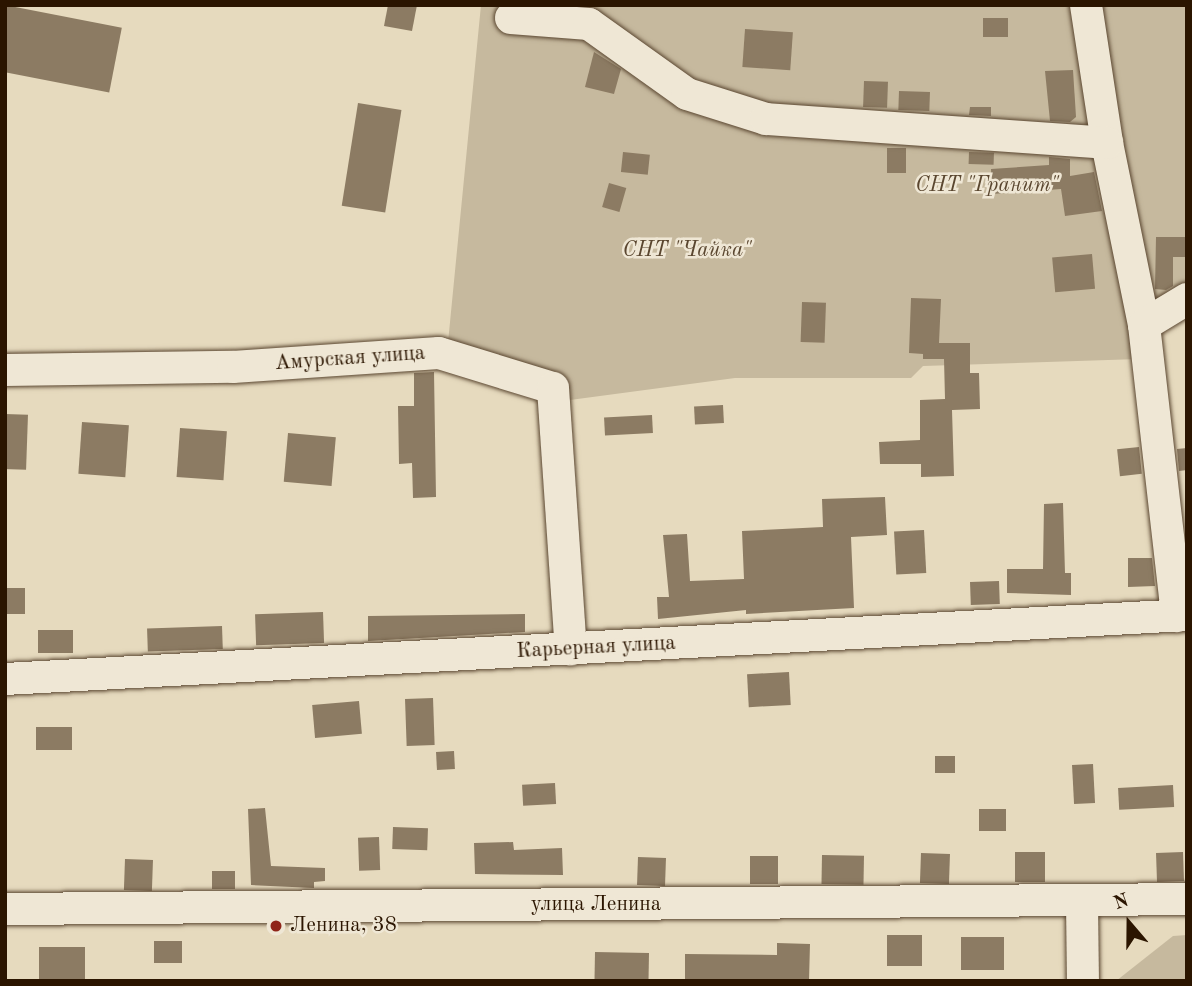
<!DOCTYPE html>
<meta charset="utf-8">
<style>
body{margin:0}
#map{position:relative;width:1192px;height:986px;overflow:hidden;background:#e6dabe;font-family:"Old Standard TT",serif}
div>[style]{position:absolute}
[style*='--x']{left:calc(var(--x)*1px);top:calc(var(--y)*1px);width:calc(var(--w)*1px);rotate:calc(var(--a)*1deg)}
.green>*{inset:0;background:#c6b99e}
.building>*{inset:0;background:#8c7b63;transform-origin:0 0}
.roads{filter:drop-shadow(0 0 2px #5a4630) drop-shadow(0 0 2px #5a4630)}
.minor>*{height:32px;margin:-16px;padding:0 16px;transform-origin:16px;border-radius:16px;background:#efe7d5}
.dots>*{width:19px;height:19px;translate:-50% -50%;box-sizing:border-box;border:4px solid #efe7d5;border-radius:50%}
span{translate:-50% -50%;white-space:nowrap;text-align:center;line-height:1.15;-webkit-text-stroke:5px #efe7d5;paint-order:stroke}
.park-label{font-size:21px;color:#5a462f;font-style:italic}
.street-label{font-size:21px;color:#2b1500}
.poi-label{font-size:21px;color:#2b1500}
.left{translate:0 -50%;text-align:left}
.frame{position:absolute;inset:0;border:7px solid #2b1500;pointer-events:none}
.north{position:absolute;left:1094px;top:888px;width:70px;height:70px;-webkit-text-stroke:5px #efe7d5;paint-order:stroke;rotate:340deg;font-size:19px;font-weight:700;line-height:28px;text-align:center;color:#2b1500}
.north::after{content:'';display:block;margin:auto;width:24px;height:32px;background:#2b1500;clip-path:polygon(50% 0,100% 100%,50% 72%,0 100%)}
</style>
<div id="map">
<div class="green">
<i style="clip-path:polygon(481px 5px,1187px 5px,1187px 313px,1166px 323px,1139px 359px,923px 366px,911px 378px,735px 378px,570px 400px,446px 363px)"></i>
<i style="clip-path:polygon(1187px 935px,1187px 981px,1116px 981px,1173px 936px)"></i>
</div>
<div class="building">
<i style="left:5px;top:5px;width:119px;height:66px;rotate:11deg"></i>
<i style="clip-path:polygon(388px 5px,417px 5px,412px 31px,384px 26px)"></i>
<i style="left:983px;top:18px;width:25px;height:19px"></i>
<i style="left:745px;top:29px;width:48px;height:38px;rotate:4deg"></i>
<i style="clip-path:polygon(594px 52px,621px 69px,614px 94px,585px 87px)"></i>
<i style="clip-path:polygon(1073px 70px,1076px 117px,1070px 122px,1050px 121px,1045px 71px)"></i>
<i style="left:864px;top:81px;width:24px;height:26px;rotate:2deg"></i>
<i style="left:899px;top:91px;width:31px;height:19px;rotate:2deg"></i>
<i style="left:358px;top:103px;width:44px;height:104px;rotate:9deg"></i>
<i style="clip-path:polygon(970px 107px,991px 107px,991px 116px,969px 115px)"></i>
<i style="left:887px;top:148px;width:19px;height:25px"></i>
<i style="left:623px;top:152px;width:27px;height:20px;rotate:6deg"></i>
<i style="left:969px;top:152px;width:25px;height:12px;rotate:2deg"></i>
<i style="clip-path:polygon(1049px 157px,1070px 159px,1070px 176px,1094px 172px,1102px 211px,1065px 216px,1061px 189px,992px 194px,991px 169px,1049px 165px)"></i>
<i style="left:609px;top:183px;width:18px;height:25px;rotate:16deg"></i>
<i style="clip-path:polygon(1156px 237px,1187px 237px,1187px 257px,1173px 257px,1173px 286px,1166px 290px,1155px 289px)"></i>
<i style="left:1092px;top:254px;width:35px;height:40px;rotate:85deg"></i>
<i style="clip-path:polygon(911px 298px,941px 299px,939px 343px,970px 343px,970px 373px,979px 373px,980px 409px,952px 410px,954px 476px,921px 477px,921px 464px,880px 464px,879px 442px,920px 440px,920px 400px,945px 399px,944px 359px,923px 359px,923px 354px,909px 353px)"></i>
<i style="left:802px;top:302px;width:24px;height:40px;rotate:2deg"></i>
<i style="clip-path:polygon(434px 372px,436px 497px,413px 498px,412px 463px,399px 464px,398px 406px,414px 406px,414px 373px)"></i>
<i style="left:723px;top:405px;width:18px;height:29px;rotate:87deg"></i>
<i style="left:5px;top:414px;width:23px;height:55px;rotate:2deg"></i>
<i style="left:652px;top:415px;width:18px;height:48px;rotate:87deg"></i>
<i style="left:82px;top:422px;width:47px;height:52px;rotate:4deg"></i>
<i style="left:180px;top:428px;width:47px;height:49px;rotate:4deg"></i>
<i style="left:288px;top:433px;width:48px;height:49px;rotate:5deg"></i>
<i style="left:1139px;top:447px;width:27px;height:22px;rotate:84deg"></i>
<i style="clip-path:polygon(1187px 448px,1187px 470px,1179px 471px,1177px 449px)"></i>
<i style="clip-path:polygon(885px 497px,887px 535px,851px 537px,854px 608px,746px 614px,746px 610px,658px 619px,657px 597px,669px 597px,663px 535px,687px 534px,690px 581px,744px 579px,742px 531px,823px 527px,822px 499px)"></i>
<i style="clip-path:polygon(1063px 503px,1065px 573px,1071px 573px,1071px 595px,1007px 593px,1007px 569px,1043px 569px,1044px 504px)"></i>
<i style="left:924px;top:530px;width:43px;height:30px;rotate:87deg"></i>
<i style="clip-path:polygon(1128px 558px,1152px 558px,1155px 586px,1128px 587px)"></i>
<i style="left:999px;top:581px;width:23px;height:29px;rotate:88deg"></i>
<i style="left:5px;top:588px;width:20px;height:26px"></i>
<i style="left:323px;top:612px;width:31px;height:68px;rotate:88deg"></i>
<i style="clip-path:polygon(525px 614px,525px 632px,368px 641px,368px 616px)"></i>
<i style="left:222px;top:626px;width:23px;height:75px;rotate:88deg"></i>
<i style="left:38px;top:630px;width:35px;height:23px"></i>
<i style="left:789px;top:672px;width:33px;height:42px;rotate:87deg"></i>
<i style="left:433px;top:698px;width:47px;height:28px;rotate:88deg"></i>
<i style="left:359px;top:701px;width:33px;height:47px;rotate:85deg"></i>
<i style="left:72px;top:727px;width:23px;height:36px;rotate:90deg"></i>
<i style="left:454px;top:751px;width:18px;height:18px;rotate:87deg"></i>
<i style="left:955px;top:756px;width:17px;height:20px;rotate:90deg"></i>
<i style="left:1093px;top:764px;width:39px;height:21px;rotate:87deg"></i>
<i style="left:555px;top:783px;width:21px;height:33px;rotate:87deg"></i>
<i style="left:1173px;top:785px;width:22px;height:55px;rotate:87deg"></i>
<i style="clip-path:polygon(265px 808px,271px 866px,325px 868px,325px 881px,314px 882px,314px 888px,251px 885px,248px 809px)"></i>
<i style="left:1006px;top:809px;width:22px;height:27px;rotate:90deg"></i>
<i style="left:393px;top:827px;width:35px;height:22px;rotate:2deg"></i>
<i style="left:379px;top:837px;width:33px;height:21px;rotate:88deg"></i>
<i style="clip-path:polygon(513px 842px,514px 850px,562px 848px,563px 875px,475px 874px,474px 843px)"></i>
<i style="left:1015px;top:852px;width:30px;height:30px"></i>
<i style="left:1183px;top:852px;width:29px;height:27px;rotate:88deg"></i>
<i style="left:921px;top:853px;width:29px;height:30px;rotate:2deg"></i>
<i style="left:822px;top:855px;width:42px;height:29px;rotate:1deg"></i>
<i style="left:778px;top:856px;width:28px;height:28px;rotate:90deg"></i>
<i style="left:638px;top:857px;width:28px;height:28px;rotate:2deg"></i>
<i style="left:125px;top:859px;width:28px;height:31px;rotate:2deg"></i>
<i style="left:212px;top:871px;width:23px;height:18px"></i>
<i style="left:887px;top:935px;width:35px;height:31px"></i>
<i style="left:961px;top:937px;width:43px;height:33px"></i>
<i style="left:182px;top:941px;width:22px;height:28px;rotate:90deg"></i>
<i style="clip-path:polygon(777px 943px,810px 944px,809px 981px,685px 981px,685px 954px,777px 955px)"></i>
<i style="left:39px;top:947px;width:46px;height:34px"></i>
<i style="left:595px;top:952px;width:54px;height:29px;rotate:1deg"></i>
</div>
<div class="roads">
<div class="minor">
<i style="--x:1086;--y:5;--w:140;--a:81.3"></i>
<i style="--x:1107;--y:143;--w:186;--a:78.5"></i>
<i style="--x:1144;--y:325;--w:293;--a:83.5"></i>
<i style="--x:511;--y:18;--w:78;--a:4.4"></i>
<i style="--x:589;--y:24;--w:120;--a:35.5"></i>
<i style="--x:687;--y:94;--w:83;--a:17.6"></i>
<i style="--x:766;--y:119;--w:342;--a:4"></i>
<i style="--x:1144;--y:325;--w:50;--a:-31.2"></i>
<i style="--x:5;--y:370;--w:228;--a:-0.8"></i>
<i style="--x:233;--y:367;--w:206;--a:-3.9"></i>
<i style="--x:439;--y:353;--w:119;--a:17.1"></i>
<i style="--x:553;--y:388;--w:262;--a:86.1"></i>
<i style="--x:5;--y:679;--w:1184;--a:-3.1"></i>
<i style="--x:1082;--y:902;--w:79;--a:89.3"></i>
<i style="--x:5;--y:909;--w:1182;--a:-0.48"></i>
</div>
</div>
<div class="dots">
<i style="left:276px;top:926px;background:#8f2418"></i>
</div>
<div class="park-label">
<span style="left:987px;top:186px">СНТ "Гранит"</span>
<span style="left:687px;top:251px">СНТ "Чайка"</span>
</div>
<div class="street-label">
<span style="left:350px;top:359px;rotate:-4deg">Амурская улица</span>
<span style="left:596px;top:648px;rotate:-3deg">Карьерная улица</span>
<span style="left:596px;top:905px">улица Ленина</span>
</div>
<div class="poi-label">
<span class="left" style="left:290px;top:926px">Ленина, 38</span>
</div>
<div class="frame"></div>
<div class="north">N</div>
</div>
